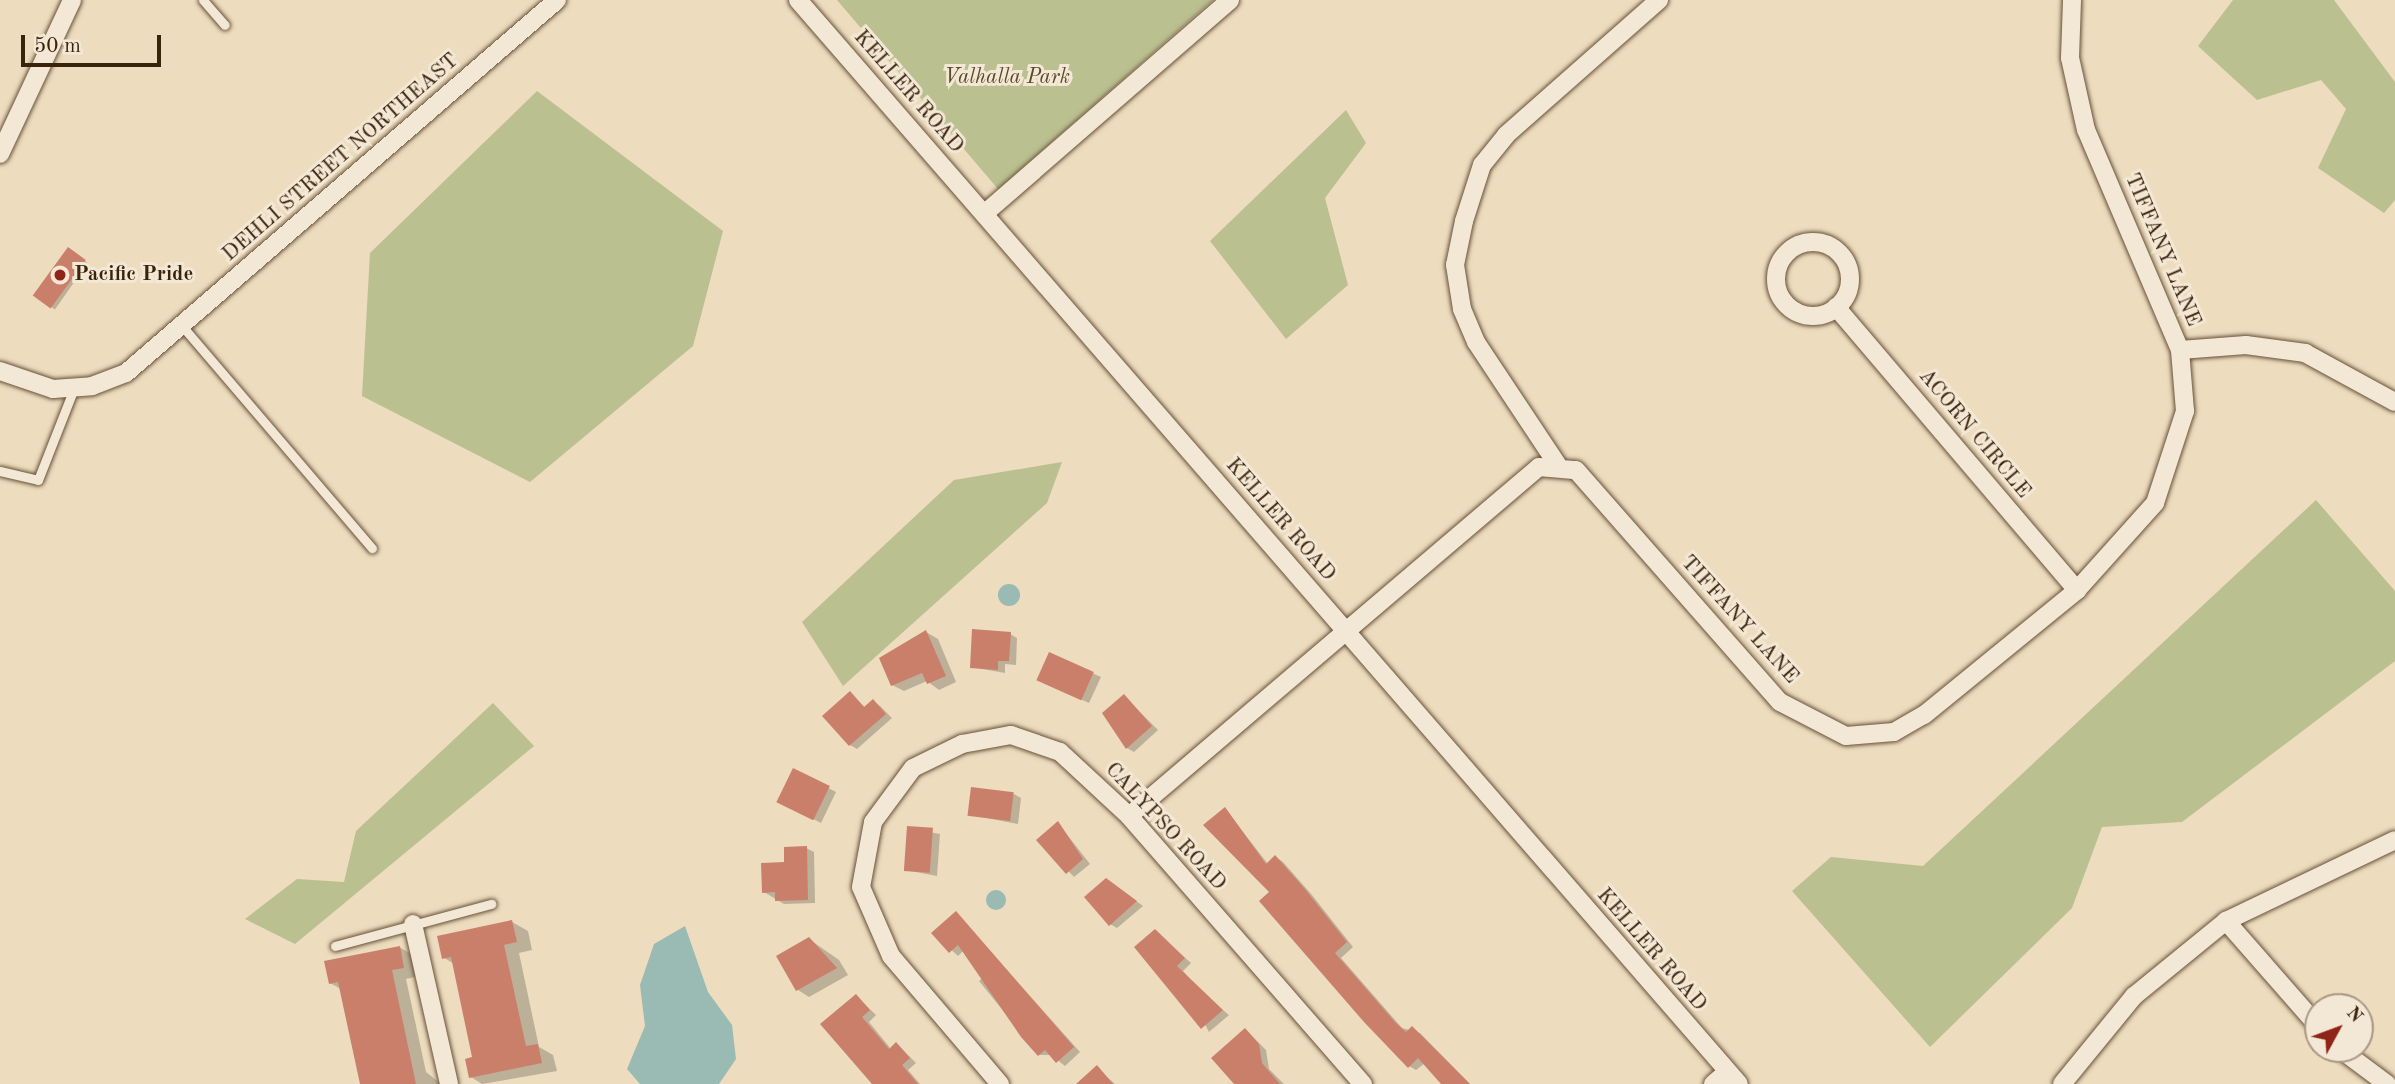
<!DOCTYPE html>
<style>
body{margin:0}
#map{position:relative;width:2395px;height:1084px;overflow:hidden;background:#eddcbe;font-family:"Old Standard TT",serif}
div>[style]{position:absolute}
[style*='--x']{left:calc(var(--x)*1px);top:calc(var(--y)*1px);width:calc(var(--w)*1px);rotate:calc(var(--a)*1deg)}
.green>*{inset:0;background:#bac090}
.water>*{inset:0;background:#99bbb3}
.round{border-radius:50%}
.shadow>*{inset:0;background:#0003;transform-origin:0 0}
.building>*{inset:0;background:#ca7f6a;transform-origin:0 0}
.roads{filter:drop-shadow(0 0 2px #675138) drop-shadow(0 0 2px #675138)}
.lane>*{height:9px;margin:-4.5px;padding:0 4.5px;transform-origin:4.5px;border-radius:4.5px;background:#f3e8d5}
.street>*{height:18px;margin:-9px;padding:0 9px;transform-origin:9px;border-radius:9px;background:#f3e8d5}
.street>.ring{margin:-9px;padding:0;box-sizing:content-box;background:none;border:18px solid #f3e8d5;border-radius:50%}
.dots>*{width:19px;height:19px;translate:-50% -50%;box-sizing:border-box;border:4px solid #f3e8d5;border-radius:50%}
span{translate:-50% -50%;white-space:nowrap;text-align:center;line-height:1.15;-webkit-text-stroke:6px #f3e8d5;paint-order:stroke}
.park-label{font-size:21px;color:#5a4a2c;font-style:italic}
.street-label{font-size:21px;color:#3a230b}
.poi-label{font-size:21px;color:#3a230b;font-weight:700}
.left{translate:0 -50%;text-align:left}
.north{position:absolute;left:2304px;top:993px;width:70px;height:70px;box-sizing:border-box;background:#f3e8d5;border:2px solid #a99984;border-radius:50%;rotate:49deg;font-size:19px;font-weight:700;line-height:28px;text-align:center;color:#3a230b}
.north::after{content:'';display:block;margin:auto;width:24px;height:32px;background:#8f2418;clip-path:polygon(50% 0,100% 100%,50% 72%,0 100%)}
.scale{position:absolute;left:21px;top:35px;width:140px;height:32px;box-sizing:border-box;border:4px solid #3a230b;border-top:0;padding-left:9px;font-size:21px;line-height:24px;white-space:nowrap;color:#3a230b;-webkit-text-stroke:5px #f3e8d5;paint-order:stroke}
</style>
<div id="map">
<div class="green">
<i style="clip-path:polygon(837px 0,1213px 0,998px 189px)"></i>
<i style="clip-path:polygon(2233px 0,2334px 0,2395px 82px,2395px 200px,2384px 213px,2318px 168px,2346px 109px,2321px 80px,2257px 100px,2198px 46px)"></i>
<i style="clip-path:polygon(537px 91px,723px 231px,693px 346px,530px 482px,362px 396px,370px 253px)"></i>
<i style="clip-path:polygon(1346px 110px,1366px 143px,1325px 198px,1348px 285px,1286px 339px,1210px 241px)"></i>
<i style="clip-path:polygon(1062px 462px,1047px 503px,843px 686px,802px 622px,954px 480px)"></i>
<i style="clip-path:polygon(2316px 500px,2395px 591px,2395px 661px,2182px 822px,2102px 827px,2072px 908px,1930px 1047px,1792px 891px,1831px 857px,1923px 866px)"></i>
<i style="clip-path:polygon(493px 703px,534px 746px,295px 944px,245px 919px,297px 879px,344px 882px,356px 831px)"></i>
</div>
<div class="water">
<i class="round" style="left:998px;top:584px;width:22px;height:22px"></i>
<i class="round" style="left:986px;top:890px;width:20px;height:20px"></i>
<i style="clip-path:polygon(685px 926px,708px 992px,732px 1025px,736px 1059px,719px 1084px,640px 1084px,627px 1069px,645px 1026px,640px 985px,654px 944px)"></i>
</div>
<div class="shadow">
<i style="left:68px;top:249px;width:24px;height:57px;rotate:35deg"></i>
<i style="clip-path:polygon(926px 632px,938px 639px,956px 682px,939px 690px,927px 681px,904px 691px,892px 685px,911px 639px)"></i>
<i style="clip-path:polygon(1010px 634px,1017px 638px,1016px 665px,1005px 664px,1005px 673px,971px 667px)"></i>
<i style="clip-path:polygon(1050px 654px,1101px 677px,1089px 703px,1046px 684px)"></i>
<i style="clip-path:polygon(850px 694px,866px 708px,873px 701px,880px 706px,892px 718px,857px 749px,850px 745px)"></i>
<i style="clip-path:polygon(1124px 696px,1158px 730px,1134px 752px,1127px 748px)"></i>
<i style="clip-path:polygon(794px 770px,836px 792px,821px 823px,786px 805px)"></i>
<i style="clip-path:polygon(1014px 794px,1021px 798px,1018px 824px,970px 815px)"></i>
<i style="clip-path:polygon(1225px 809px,1268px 864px,1276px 857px,1283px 862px,1312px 895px,1353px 947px,1341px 958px,1402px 1028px,1420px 1033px,1470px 1084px,1443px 1084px,1425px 1063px,1416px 1070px,1409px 1066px,1271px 892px)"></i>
<i style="clip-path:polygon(1058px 823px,1090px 864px,1074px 877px,1039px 840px)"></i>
<i style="clip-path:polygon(908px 828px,940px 834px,937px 876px,905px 870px)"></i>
<i style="clip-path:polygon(806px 848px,814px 852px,815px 903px,784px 904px,764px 892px)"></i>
<i style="clip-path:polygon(1114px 885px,1143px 906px,1117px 928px,1110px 924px)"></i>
<i style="clip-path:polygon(956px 913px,1080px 1052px,1065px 1066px,1051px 1055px,1039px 1055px,979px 981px,986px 975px,964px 950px,958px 956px,933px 933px)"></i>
<i style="clip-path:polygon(512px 922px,528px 931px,532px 950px,519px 953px,539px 1047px,553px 1055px,557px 1071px,482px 1084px,471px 1077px,474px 1059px,454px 964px,443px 957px)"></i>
<i style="clip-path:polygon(1155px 931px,1191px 963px,1183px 971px,1202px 993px,1229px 1015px,1209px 1032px)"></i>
<i style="clip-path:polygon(809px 939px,839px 960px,848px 975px,809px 997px,798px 990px)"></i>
<i style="clip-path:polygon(399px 947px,415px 956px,419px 976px,406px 979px,426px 1072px,441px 1084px,362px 1084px,341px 989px,330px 983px)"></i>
<i style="clip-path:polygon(856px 996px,876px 1015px,869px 1022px,891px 1049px,897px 1044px,916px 1063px,908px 1070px,920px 1084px,874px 1084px)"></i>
<i style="clip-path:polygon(1246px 1030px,1266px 1050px,1269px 1069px,1284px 1084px,1236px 1084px)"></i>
<i style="clip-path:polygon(1097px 1068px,1115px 1084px,1078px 1084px)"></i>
</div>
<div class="building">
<i style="left:68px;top:247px;width:22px;height:60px;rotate:36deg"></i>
<i style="clip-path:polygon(972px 629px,1011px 632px,1009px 661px,998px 661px,998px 670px,970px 668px)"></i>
<i style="clip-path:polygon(926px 630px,946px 676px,927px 684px,922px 673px,891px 686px,879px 658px)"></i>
<i style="left:1049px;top:652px;width:49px;height:31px;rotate:24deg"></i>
<i style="clip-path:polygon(850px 691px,864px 707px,873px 699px,886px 714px,849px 746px,822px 716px)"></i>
<i style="clip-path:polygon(1124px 694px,1152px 726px,1126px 749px,1102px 713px)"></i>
<i style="left:793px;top:768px;width:41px;height:38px;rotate:26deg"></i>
<i style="left:971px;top:787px;width:43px;height:29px;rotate:7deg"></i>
<i style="clip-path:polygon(1225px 807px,1266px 864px,1275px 855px,1305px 889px,1347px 942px,1335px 953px,1395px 1022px,1406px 1032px,1412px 1026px,1470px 1084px,1441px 1084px,1418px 1058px,1408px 1068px,1364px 1022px,1259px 901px,1269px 892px,1203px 825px)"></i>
<i style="clip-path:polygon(1058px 821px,1083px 859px,1066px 874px,1036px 840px)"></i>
<i style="left:907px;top:826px;width:26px;height:45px;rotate:4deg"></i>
<i style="clip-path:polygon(807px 846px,808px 900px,775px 901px,775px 892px,762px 893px,761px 863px,784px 862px,784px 847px)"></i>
<i style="clip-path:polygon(1106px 878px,1137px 901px,1109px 926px,1084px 897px)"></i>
<i style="clip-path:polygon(956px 911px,1074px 1047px,1056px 1063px,1045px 1050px,1038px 1056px,1021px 1037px,958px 945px,949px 953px,931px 933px)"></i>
<i style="clip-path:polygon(512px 920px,517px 942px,504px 945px,526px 1046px,538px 1044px,542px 1063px,469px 1078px,465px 1059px,472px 1057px,451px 957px,442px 959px,437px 936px)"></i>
<i style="clip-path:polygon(1155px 929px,1185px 958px,1177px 966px,1223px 1010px,1201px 1029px,1134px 947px)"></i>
<i style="clip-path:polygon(809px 937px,837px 968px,796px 991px,776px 956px)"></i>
<i style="clip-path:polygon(400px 946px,404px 968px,392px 970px,416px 1084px,360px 1084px,338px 982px,329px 984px,324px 961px)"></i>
<i style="clip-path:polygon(856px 994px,870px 1010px,862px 1017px,889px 1049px,896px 1042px,910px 1058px,902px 1065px,918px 1084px,872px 1084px,820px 1024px)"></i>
<i style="clip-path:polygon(1245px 1028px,1259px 1044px,1262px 1063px,1280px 1084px,1234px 1084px,1211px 1058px)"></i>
<i style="clip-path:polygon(1097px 1065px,1113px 1084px,1076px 1084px)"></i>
</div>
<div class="roads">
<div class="lane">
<i style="--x:203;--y:0;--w:33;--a:49"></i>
<i style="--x:183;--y:327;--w:291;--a:49.5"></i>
<i style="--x:0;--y:471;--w:39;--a:13"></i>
<i style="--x:38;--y:480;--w:99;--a:-68.6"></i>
<i style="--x:335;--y:946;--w:162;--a:-15.1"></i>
</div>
<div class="street">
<i style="--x:798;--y:0;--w:1435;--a:49.04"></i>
<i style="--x:0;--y:154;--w:170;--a:-64.9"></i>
<i style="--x:984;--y:214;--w:326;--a:-41"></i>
<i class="ring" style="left:1776px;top:242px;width:56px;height:56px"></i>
<i style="--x:1836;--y:307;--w:372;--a:49.6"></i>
<i style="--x:2180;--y:350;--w:66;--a:-4.3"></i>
<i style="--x:2246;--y:345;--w:60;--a:7.7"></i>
<i style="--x:2305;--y:353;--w:102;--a:28.6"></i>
<i style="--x:0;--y:371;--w:56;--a:18.8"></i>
<i style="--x:53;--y:389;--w:39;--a:-4"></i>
<i style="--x:92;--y:386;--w:36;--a:-21"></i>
<i style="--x:126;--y:373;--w:570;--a:-40.87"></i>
<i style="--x:1557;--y:464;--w:146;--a:-123.6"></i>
<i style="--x:1476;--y:342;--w:36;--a:-113"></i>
<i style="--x:1462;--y:309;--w:45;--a:-99"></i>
<i style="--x:1455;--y:265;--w:45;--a:-78.4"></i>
<i style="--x:1464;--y:221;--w:59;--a:-72.2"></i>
<i style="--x:1482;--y:165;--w:38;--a:-51"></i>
<i style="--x:1506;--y:135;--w:204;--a:-41.4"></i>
<i style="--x:1129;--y:816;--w:538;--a:-40.41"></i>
<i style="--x:1539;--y:467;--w:37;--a:5"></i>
<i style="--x:1576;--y:470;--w:309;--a:48.7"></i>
<i style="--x:1780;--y:702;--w:74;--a:27.3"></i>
<i style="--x:1846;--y:736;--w:48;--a:-4.8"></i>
<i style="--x:1894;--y:732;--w:34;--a:-30"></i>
<i style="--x:1924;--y:715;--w:198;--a:-39.2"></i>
<i style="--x:2077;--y:590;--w:117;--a:-48.1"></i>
<i style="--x:2155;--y:503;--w:97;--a:-71.9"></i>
<i style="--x:2185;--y:411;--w:61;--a:-94.7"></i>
<i style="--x:2180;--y:350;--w:239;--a:-113.1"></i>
<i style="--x:2086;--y:130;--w:74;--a:-102.5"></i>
<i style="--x:2070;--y:58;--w:58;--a:-88"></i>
<i style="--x:2226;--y:921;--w:140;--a:48.8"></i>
<i style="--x:413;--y:924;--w:164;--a:77.3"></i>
<i style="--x:2340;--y:1049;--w:59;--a:36.7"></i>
<i style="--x:1000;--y:1084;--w:168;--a:-130.4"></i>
<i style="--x:891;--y:956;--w:75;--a:-113.5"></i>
<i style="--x:861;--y:887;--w:66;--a:-79.5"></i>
<i style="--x:873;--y:822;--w:67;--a:-53.5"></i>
<i style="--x:913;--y:768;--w:55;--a:-26.1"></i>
<i style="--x:962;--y:744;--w:50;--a:-10.4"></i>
<i style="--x:1011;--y:735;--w:52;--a:19.1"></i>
<i style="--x:1060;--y:752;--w:94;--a:42.8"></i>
<i style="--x:1129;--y:816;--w:356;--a:48.9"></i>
<i style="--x:1713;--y:1084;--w:18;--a:-41"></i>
<i style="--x:2062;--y:1084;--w:114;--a:-50.7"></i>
<i style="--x:2134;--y:996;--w:119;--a:-39.2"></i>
<i style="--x:2226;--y:921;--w:187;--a:-25.6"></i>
</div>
</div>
<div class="dots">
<i style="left:60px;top:275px;background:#8f2418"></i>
</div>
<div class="park-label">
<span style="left:1007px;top:78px">Valhalla Park</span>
</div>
<div class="street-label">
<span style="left:908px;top:92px;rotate:49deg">KELLER ROAD</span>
<span style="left:341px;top:158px;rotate:-41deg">DEHLI STREET NORTHEAST</span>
<span style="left:2162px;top:250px;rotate:67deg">TIFFANY LANE</span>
<span style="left:1974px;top:434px;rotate:50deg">ACORN CIRCLE</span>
<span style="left:1280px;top:520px;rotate:49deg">KELLER ROAD</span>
<span style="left:1739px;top:620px;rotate:48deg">TIFFANY LANE</span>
<span style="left:1165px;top:827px;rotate:47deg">CALYPSO ROAD</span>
<span style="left:1651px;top:950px;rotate:49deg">KELLER ROAD</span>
</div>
<div class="poi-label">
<span class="left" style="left:74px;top:275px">Pacific Pride</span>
</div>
<div class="north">N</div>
<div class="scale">50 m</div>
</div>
